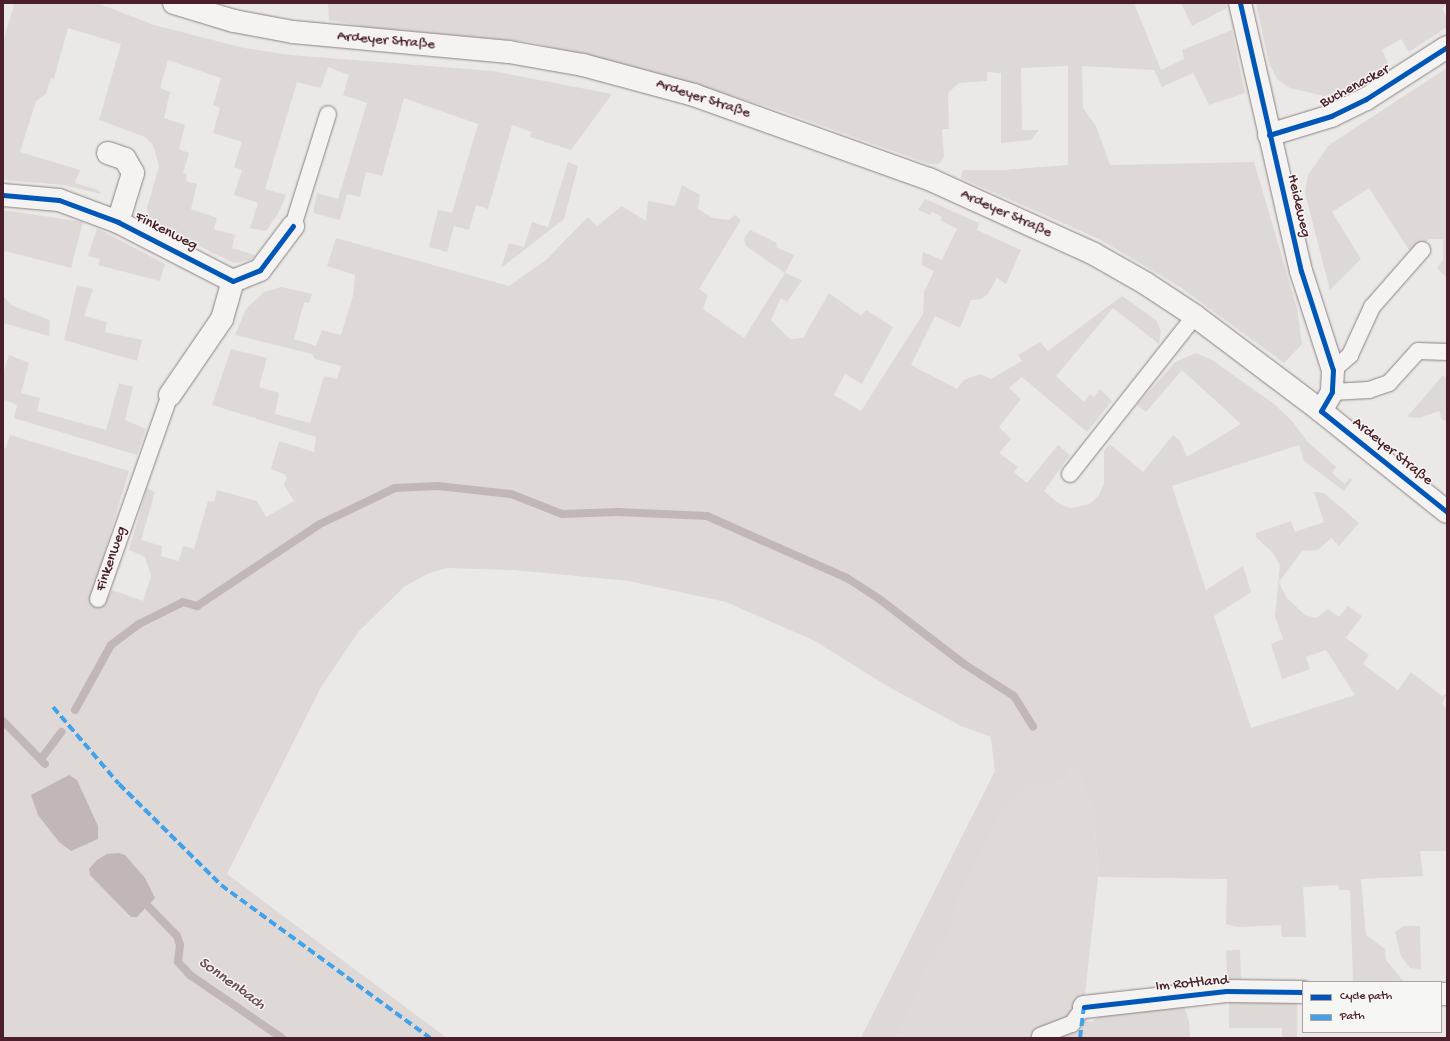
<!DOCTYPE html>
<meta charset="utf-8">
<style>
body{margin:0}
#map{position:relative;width:1450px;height:1041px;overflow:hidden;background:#ebe9e7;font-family:"Gochi Hand",sans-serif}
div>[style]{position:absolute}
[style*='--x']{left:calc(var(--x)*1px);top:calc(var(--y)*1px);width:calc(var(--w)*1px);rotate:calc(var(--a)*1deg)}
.built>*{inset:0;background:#dfd9d8}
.green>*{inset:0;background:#ded8d7;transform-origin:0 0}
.water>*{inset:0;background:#c2b7b7}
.stream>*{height:8px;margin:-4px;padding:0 4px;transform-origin:4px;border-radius:4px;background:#c2b7b7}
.roads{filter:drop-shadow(0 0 1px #8b8283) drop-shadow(0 0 1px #8b8283)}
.service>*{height:16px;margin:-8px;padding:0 8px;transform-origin:8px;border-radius:8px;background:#f4f3f1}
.minor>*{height:22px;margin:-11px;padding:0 11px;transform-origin:11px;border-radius:11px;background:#f4f3f1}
.secondary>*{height:22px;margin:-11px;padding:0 11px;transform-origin:11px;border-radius:11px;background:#f4f3f1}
.quiet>*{height:4px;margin-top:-2px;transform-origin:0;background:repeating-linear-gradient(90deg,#40a2eb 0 8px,transparent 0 12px)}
.cycleway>*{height:5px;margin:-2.5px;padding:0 2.5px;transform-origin:2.5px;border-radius:2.5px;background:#0057b8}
span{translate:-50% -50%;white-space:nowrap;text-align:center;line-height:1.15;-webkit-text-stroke:3px #f6f6f2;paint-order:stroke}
.street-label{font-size:15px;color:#4a1f2b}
.water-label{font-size:16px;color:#6e4d55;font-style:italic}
.frame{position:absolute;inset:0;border:4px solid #4a1f2b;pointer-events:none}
.legend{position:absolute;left:1302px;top:981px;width:140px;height:52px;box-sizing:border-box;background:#f6f6f2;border:1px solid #b1a0a2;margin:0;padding:5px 7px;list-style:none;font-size:12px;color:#4a1f2b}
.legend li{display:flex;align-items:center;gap:8px;height:20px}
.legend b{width:20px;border:1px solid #b1a0a2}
</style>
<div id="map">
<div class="built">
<i style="clip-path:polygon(1055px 713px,1094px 812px,1098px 877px,1080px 1038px,861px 1038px,995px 771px,991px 736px)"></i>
</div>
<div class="green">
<i style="clip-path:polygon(10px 3px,97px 3px,154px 25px,244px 48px,290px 55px,493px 71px,612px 94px,571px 150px,530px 137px,532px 132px,512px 125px,488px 209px,476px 205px,469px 230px,454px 226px,447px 252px,429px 247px,438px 210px,452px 213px,478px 124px,404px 98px,382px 176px,366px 172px,360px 197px,347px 194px,340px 220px,313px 213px,317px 193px,338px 199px,367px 103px,343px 95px,349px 75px,328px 67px,321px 88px,297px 82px,265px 189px,286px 195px,279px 212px,266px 231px,250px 228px,258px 203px,234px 195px,242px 170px,234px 167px,242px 142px,213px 133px,220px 108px,213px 105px,221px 78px,168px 60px,160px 88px,170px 92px,164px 118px,185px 125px,179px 149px,189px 153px,183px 173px,187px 174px,186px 181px,197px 184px,191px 209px,217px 218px,214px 229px,235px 235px,232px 248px,255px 255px,250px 260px,234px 263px,150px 222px,147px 208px,159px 166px,153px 145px,145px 137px,99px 120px,121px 44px,68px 28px,54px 79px,51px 78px,46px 94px,36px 101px,20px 152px,80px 170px,75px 183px,98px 190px,101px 194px,64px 185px,3px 180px,3px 41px,14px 5px)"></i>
<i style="clip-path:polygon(328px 3px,1134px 3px,1161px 70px,1184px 59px,1182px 50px,1232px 30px,1245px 93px,1209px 105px,1193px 73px,1162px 87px,1154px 70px,1082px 66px,1083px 108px,1096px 126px,1110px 165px,1254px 162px,1297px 308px,1302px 344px,1284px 363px,1180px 287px,1099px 239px,961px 178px,963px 170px,1003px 170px,1068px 165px,1068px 66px,1021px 68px,1022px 130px,1039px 130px,1031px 140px,1001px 143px,1001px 73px,987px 72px,987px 81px,959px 83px,948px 93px,949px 129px,942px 129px,944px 157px,939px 164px,929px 164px,778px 110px,654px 72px,530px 42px,367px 27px,329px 20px)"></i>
<i style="clip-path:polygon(1181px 3px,1226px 3px,1227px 8px,1192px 26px)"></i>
<i style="clip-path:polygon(1256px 3px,1447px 3px,1442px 9px,1447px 18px,1447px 27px,1409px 52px,1401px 39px,1382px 50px,1388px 63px,1354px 87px,1324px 96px,1290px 88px,1277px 79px,1269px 63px)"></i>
<i style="clip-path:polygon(1447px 68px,1447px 278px,1437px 268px,1443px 260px,1443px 239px,1430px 239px,1409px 250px,1369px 188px,1332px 212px,1361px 259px,1330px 290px,1305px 193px,1308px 175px,1329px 145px)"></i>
<i style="clip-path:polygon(568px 162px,578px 166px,564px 219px,501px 268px,509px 243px,524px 247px,532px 222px,548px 227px)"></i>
<i style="clip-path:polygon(682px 185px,700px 195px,698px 209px,713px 218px,729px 220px,735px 215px,741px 220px,699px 289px,708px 295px,703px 309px,744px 338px,785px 273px,746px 246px,744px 238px,750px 230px,777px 243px,776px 247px,794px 255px,785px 273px,802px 280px,787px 302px,781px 298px,771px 320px,790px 339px,803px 338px,829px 293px,861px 316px,866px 310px,893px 327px,862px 384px,845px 374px,834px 395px,861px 411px,923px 314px,924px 292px,934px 271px,922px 265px,923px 252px,942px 260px,957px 229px,940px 220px,942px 217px,932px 212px,930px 215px,918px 210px,925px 199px,979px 223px,977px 230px,1021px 250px,1006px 284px,997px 278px,988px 294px,981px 299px,971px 300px,960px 328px,935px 316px,911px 365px,957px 389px,964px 380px,980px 374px,991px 379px,1022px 361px,1018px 355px,1040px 342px,1048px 351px,1122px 296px,1156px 320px,1161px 331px,1159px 344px,1113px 308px,1056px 376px,1084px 402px,1090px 394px,1094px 397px,1100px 389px,1112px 401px,1087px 432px,1022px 377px,1009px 388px,1021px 399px,999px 427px,1011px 439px,999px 453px,1018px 467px,1014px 472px,1027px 483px,1058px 445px,1070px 455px,1044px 491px,1058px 503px,1070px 508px,1078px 507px,1091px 503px,1099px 495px,1104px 484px,1104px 451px,1110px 444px,1143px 472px,1173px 435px,1180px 441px,1187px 457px,1241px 424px,1182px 370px,1146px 412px,1137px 405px,1175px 362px,1196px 353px,1212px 360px,1274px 404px,1291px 420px,1308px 442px,1336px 467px,1332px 473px,1345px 484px,1350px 478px,1352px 480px,1344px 491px,1304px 461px,1299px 445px,1172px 486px,1206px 590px,1243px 566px,1251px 592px,1214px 616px,1251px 728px,1355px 695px,1326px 650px,1306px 657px,1310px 669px,1282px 679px,1271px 644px,1283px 639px,1275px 616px,1280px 565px,1272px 552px,1256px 537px,1256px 533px,1291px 521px,1295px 532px,1324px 522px,1314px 492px,1324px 493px,1359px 523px,1339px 546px,1331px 538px,1318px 550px,1302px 551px,1279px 582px,1286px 597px,1305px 615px,1316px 618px,1328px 609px,1339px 617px,1348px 606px,1362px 616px,1346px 638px,1369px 655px,1363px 664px,1398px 690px,1411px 672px,1442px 696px,1447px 693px,1442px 704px,1447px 709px,1447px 851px,1420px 851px,1423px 876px,1361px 879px,1366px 935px,1385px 949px,1386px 960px,1404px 982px,1353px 982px,1350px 890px,1339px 890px,1338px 885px,1303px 887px,1306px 937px,1282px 937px,1281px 925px,1238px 927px,1226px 924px,1227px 879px,1098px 877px,1094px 812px,1074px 762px,1061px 780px,1029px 786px,1002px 810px,957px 899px,951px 927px,923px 972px,915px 997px,894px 1038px,861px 1038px,995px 771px,991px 737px,961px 726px,887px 686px,815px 641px,726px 602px,629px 581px,514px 570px,447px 568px,427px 574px,404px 587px,359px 631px,321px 687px,227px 874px,447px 1038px,3px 1038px,3px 447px,6px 448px,10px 435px,129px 471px,91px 598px,106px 602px,112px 590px,143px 601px,151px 576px,145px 557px,129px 550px,147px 488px,155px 492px,141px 540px,162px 546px,161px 556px,179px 561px,183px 546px,194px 549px,208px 501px,214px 502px,217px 490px,257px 501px,266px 517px,294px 501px,284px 485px,287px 478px,284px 474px,271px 469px,279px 441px,314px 452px,316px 437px,212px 405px,231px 349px,267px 358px,259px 387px,279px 393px,275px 414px,310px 423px,324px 376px,337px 379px,341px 366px,315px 359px,312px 354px,235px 335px,246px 309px,264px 292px,281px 287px,312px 294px,309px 303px,304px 302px,294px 339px,316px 346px,322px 330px,341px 335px,353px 296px,355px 275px,327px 266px,336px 238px,509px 286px,546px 260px,588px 217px,597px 226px,622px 206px,646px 221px,648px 201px,675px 206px)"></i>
<i style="clip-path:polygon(3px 210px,83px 222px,71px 268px,5px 251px,3px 257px)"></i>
<i style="clip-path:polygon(97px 228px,165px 264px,160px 281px,98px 265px,100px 259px,88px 256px)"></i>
<i style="clip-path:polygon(77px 285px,93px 289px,84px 316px,107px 322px,105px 332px,142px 340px,137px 361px,64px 340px)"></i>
<i style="clip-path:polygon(3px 296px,13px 306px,50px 320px,49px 336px,3px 323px)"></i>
<i style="clip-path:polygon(9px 355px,29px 363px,21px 393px,40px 398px,37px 411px,106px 430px,119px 383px,133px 387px,125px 420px,146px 429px,137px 455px,14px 418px,17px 405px,5px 400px,3px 405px,3px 374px)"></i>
<i style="clip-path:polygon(1443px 375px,1447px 379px,1447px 420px,1443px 421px,1439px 411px,1419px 418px,1407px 417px)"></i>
<i style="clip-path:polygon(1403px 926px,1420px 926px,1421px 969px,1410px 968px,1401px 956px,1395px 932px)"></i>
<i style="left:1240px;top:950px;width:29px;height:14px;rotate:88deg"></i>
<i style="clip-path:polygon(1229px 1001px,1297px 1002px,1297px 1038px,1282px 1038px,1282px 1028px,1229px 1028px)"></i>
<i style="clip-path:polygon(1183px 1004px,1189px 1021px,1190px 1038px,1080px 1038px,1081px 1022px,1092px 1022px,1104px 1011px)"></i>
</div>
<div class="water">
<i style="clip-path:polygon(69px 775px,77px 780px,98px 826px,98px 839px,71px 851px,59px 842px,38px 815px,31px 795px)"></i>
<i style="clip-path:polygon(119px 853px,125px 855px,145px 878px,155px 898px,137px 917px,131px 917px,90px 875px,89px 869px,97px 860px,107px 854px)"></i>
</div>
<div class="stream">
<i style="--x:75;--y:710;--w:74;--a:-61"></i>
<i style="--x:111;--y:645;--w:35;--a:-37"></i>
<i style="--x:139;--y:624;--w:49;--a:-26.6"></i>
<i style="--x:183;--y:602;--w:15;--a:16"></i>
<i style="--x:197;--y:606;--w:148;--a:-33.7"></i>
<i style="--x:320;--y:524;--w:83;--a:-25.6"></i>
<i style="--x:395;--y:488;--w:43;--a:-2.7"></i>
<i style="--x:438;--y:486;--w:73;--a:6.3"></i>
<i style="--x:511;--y:494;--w:55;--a:21.4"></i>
<i style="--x:562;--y:514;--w:56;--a:-2"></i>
<i style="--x:618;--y:512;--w:89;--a:2.6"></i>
<i style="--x:707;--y:516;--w:153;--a:23.9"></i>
<i style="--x:847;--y:578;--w:37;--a:33"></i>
<i style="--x:878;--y:598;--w:108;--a:37.5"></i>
<i style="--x:964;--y:664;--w:59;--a:32.6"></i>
<i style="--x:1014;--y:696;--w:36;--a:58"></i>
<i style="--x:3;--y:721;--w:60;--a:45.7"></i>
<i style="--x:41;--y:759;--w:34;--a:-53"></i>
<i style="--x:142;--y:900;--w:50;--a:45.8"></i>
<i style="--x:177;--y:936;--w:9;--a:72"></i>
<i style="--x:180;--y:945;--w:17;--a:97"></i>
<i style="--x:178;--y:962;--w:18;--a:47"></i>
<i style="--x:190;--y:975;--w:112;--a:34.4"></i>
</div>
<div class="roads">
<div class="service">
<i style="--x:293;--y:226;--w:117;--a:-72.6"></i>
<i style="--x:1333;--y:370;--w:23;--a:-41"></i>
<i style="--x:1350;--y:355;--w:53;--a:-65.4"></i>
<i style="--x:1372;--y:307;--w:76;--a:-48.7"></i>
<i style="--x:1332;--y:392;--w:37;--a:-3"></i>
<i style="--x:1369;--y:390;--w:21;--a:-19"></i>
<i style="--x:1389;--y:383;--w:43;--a:-47.8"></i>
<i style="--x:1418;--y:351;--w:29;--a:2"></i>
<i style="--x:1070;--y:474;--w:201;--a:-51.7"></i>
<i style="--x:98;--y:599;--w:216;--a:-70.6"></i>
<i style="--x:1040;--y:1036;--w:34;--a:-21"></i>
<i style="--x:1072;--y:1024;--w:21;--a:-55"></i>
</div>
<div class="minor">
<i style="--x:1240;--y:3;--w:275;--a:77.2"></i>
<i style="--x:1301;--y:271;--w:104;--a:72.1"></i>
<i style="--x:1333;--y:370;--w:22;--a:93"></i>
<i style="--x:1332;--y:392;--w:22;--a:120"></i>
<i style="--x:1269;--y:135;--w:65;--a:-17"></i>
<i style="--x:1331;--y:116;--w:39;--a:-26"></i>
<i style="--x:1366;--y:99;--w:96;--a:-32.7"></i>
<i style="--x:108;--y:153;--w:18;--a:19"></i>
<i style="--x:125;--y:159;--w:16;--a:60"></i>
<i style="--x:133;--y:173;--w:51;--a:107"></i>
<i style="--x:3;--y:195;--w:56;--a:5.1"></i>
<i style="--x:59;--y:200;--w:63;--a:20.4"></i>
<i style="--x:118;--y:222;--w:129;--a:27.2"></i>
<i style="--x:233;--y:281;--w:29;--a:-22"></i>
<i style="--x:260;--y:270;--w:55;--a:-53.1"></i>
<i style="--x:170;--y:395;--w:92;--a:-55.6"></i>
<i style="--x:222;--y:319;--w:40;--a:-74"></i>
<i style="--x:1441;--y:994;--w:6;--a:0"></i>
<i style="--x:1084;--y:1007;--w:143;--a:-6.4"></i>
<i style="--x:1226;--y:991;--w:77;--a:0.7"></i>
</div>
<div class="secondary">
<i style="--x:174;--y:3;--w:63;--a:16.7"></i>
<i style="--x:234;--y:21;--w:60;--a:10.6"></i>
<i style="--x:293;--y:32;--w:217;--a:5.3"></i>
<i style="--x:509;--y:52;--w:75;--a:10"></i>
<i style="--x:583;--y:65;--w:115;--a:15.1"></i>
<i style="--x:694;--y:95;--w:250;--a:19.7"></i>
<i style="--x:929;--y:179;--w:181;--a:24.4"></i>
<i style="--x:1094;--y:254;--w:59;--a:29.6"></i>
<i style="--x:1145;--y:283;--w:60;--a:33.4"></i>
<i style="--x:1195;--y:316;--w:158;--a:37"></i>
<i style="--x:1321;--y:411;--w:161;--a:38.7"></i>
</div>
</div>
<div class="quiet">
<i style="--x:53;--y:707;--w:101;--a:49.4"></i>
<i style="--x:119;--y:784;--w:144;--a:44.7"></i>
<i style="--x:221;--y:885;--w:259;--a:36.2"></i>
<i style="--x:1080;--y:1038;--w:31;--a:-83"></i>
</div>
<div class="cycleway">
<i style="--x:1240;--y:3;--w:275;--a:77.2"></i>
<i style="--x:1301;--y:271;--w:104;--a:72.1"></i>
<i style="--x:1333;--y:370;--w:22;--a:93"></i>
<i style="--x:1332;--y:392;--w:22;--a:120"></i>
<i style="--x:1321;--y:411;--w:161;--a:38.7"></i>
<i style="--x:1269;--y:135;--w:65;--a:-17"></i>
<i style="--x:1331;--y:116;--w:39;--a:-26"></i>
<i style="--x:1366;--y:99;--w:96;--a:-32.7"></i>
<i style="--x:3;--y:195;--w:56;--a:5.1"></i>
<i style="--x:59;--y:200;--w:63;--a:20.4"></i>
<i style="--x:118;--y:222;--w:129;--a:27.2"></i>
<i style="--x:233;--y:281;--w:29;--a:-22"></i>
<i style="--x:260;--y:270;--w:55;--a:-53.1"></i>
<i style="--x:1084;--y:1007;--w:143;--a:-6.4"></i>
<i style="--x:1226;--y:991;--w:77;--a:0.7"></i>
</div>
<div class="street-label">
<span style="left:386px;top:41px;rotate:5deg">Ardeyer Straße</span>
<span style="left:1355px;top:87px;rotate:-28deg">Buchenacker</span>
<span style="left:703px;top:99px;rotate:18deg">Ardeyer Straße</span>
<span style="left:1298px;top:206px;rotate:77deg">Heideweg</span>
<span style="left:1006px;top:214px;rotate:24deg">Ardeyer Straße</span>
<span style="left:166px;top:232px;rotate:27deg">Finkenweg</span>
<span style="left:1392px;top:452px;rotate:39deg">Ardeyer Straße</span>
<span style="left:112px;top:559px;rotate:-71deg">Finkenweg</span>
<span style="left:1192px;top:984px;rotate:-5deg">Im Rottland</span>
</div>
<div class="water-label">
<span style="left:231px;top:985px;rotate:36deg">Sonnenbach</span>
</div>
<div class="frame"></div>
<ul class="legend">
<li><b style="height:5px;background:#0057b8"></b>Cycle path</li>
<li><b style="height:5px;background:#40a2eb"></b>Path</li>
</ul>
</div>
